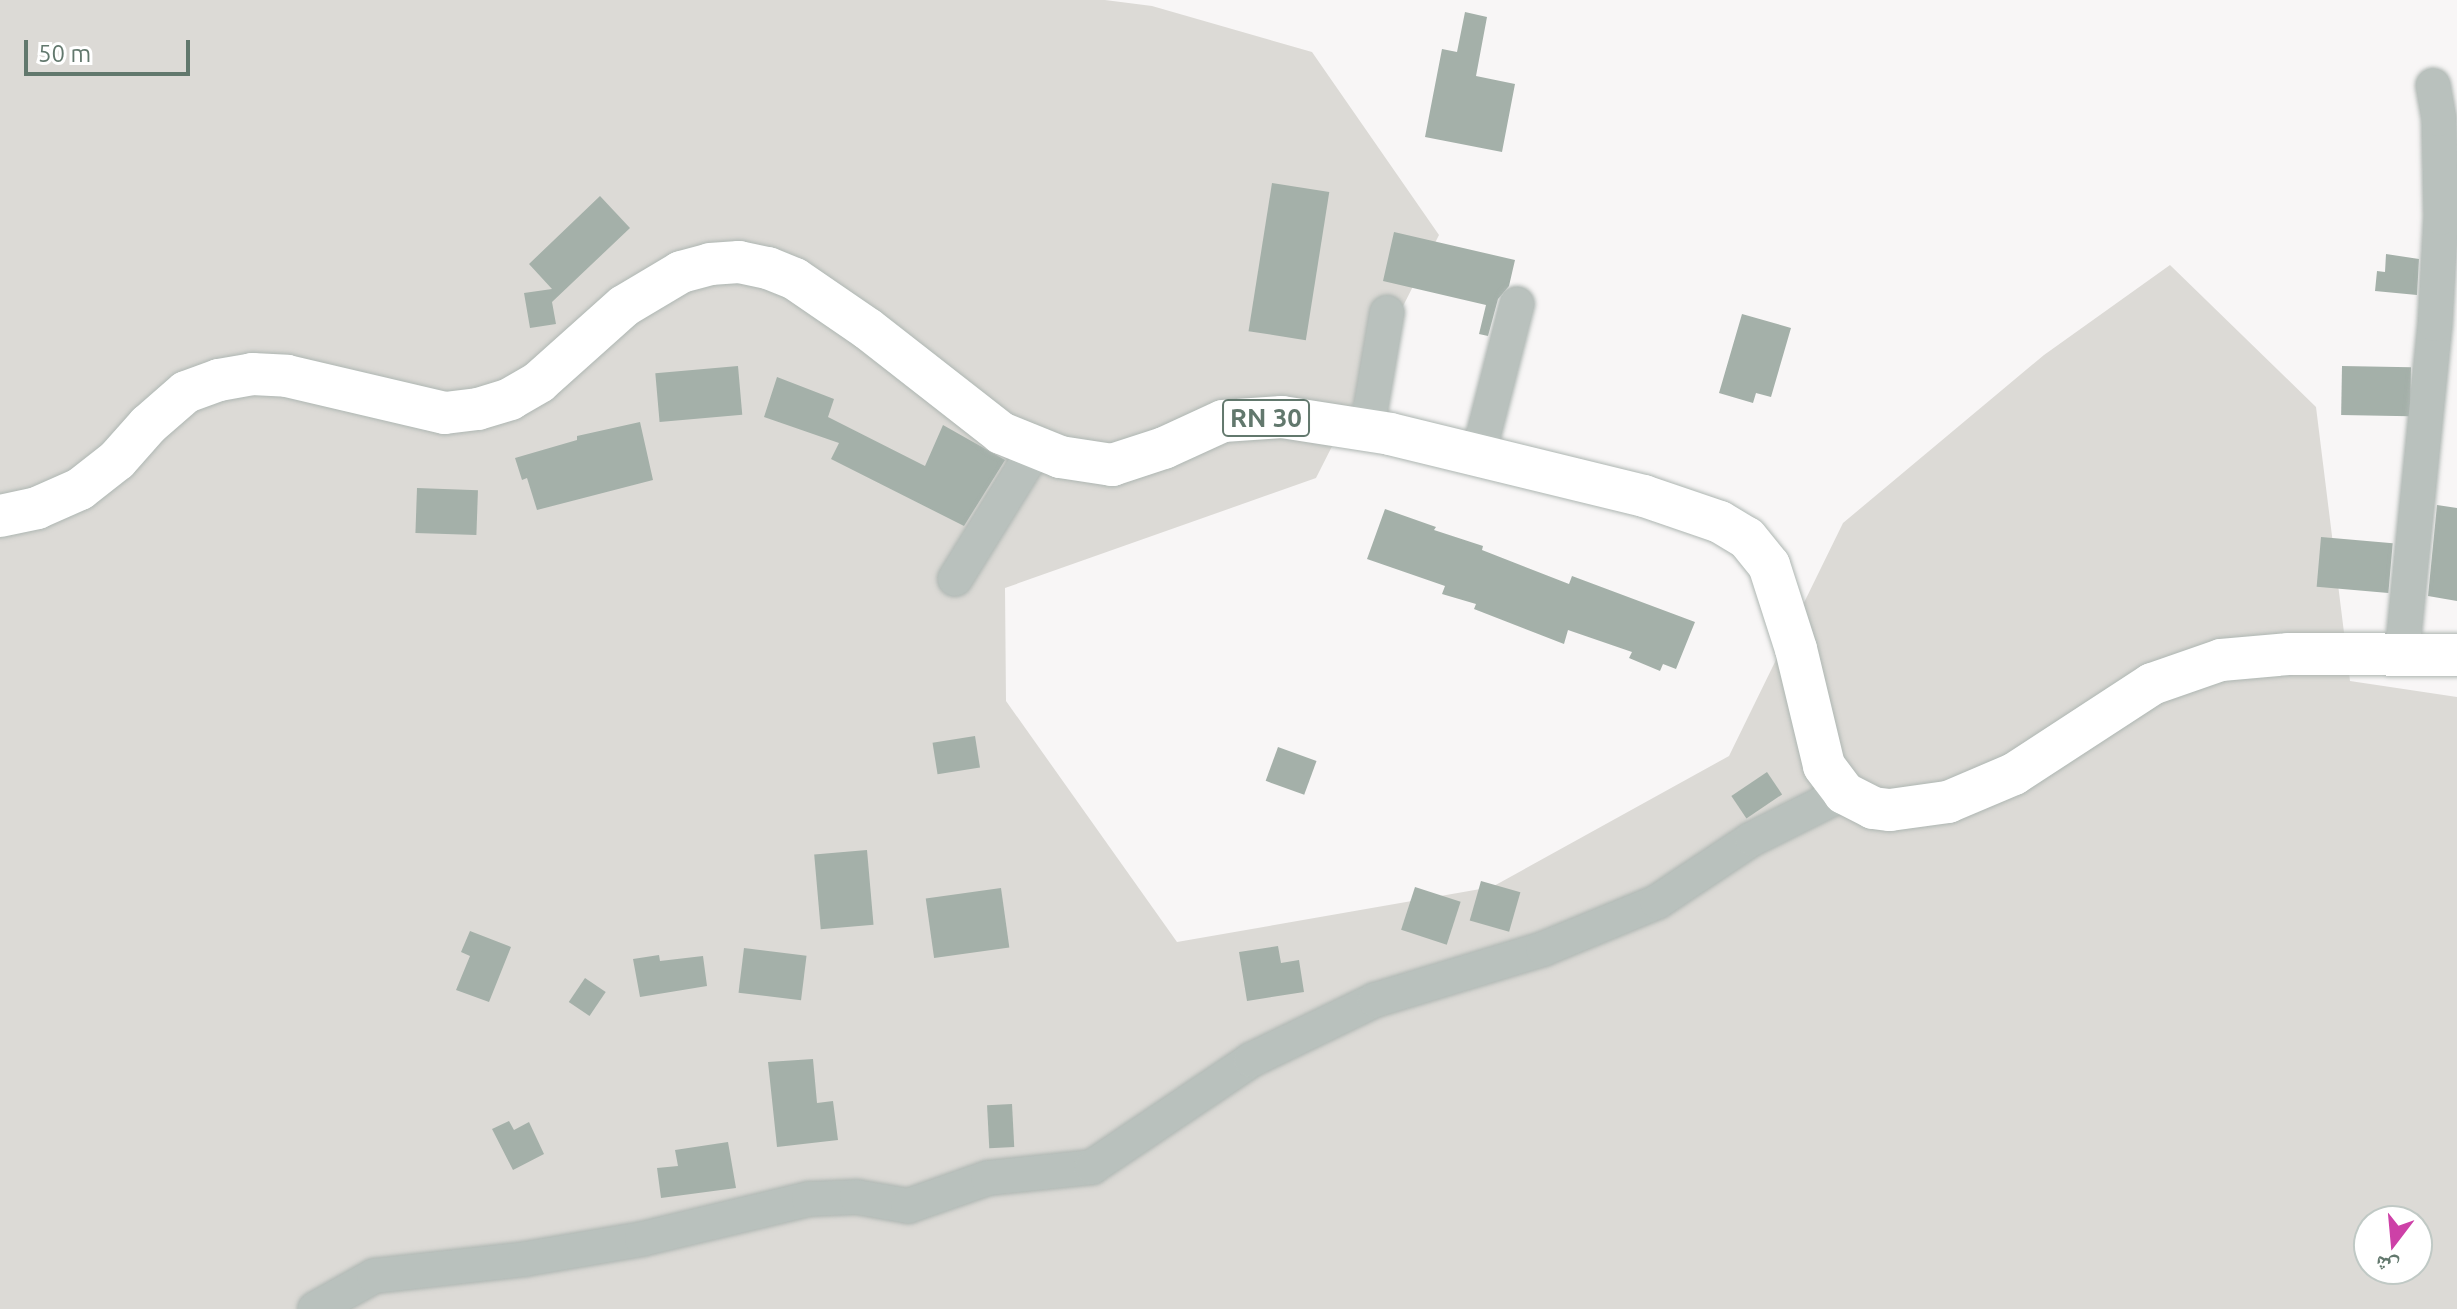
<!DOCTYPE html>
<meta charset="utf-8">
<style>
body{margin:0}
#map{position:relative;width:2457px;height:1309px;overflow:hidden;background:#f8f6f6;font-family:Ubuntu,"Noto Naskh Arabic",sans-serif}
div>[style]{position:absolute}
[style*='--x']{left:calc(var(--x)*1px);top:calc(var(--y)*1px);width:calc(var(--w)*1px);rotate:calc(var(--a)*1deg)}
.green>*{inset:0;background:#dcdad6}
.building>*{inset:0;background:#a4b0a9;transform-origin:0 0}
.roads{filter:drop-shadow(0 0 2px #aeb6b2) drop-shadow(0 0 2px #aeb6b2)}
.minor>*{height:34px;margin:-17px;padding:0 17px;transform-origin:17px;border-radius:17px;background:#b9c1bd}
.major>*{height:42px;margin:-21px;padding:0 21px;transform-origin:21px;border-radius:21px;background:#fff}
span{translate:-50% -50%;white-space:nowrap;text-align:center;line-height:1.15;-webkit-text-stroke:8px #fff;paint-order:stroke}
.shield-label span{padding:2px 6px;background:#fff;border:2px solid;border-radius:6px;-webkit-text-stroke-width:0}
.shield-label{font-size:26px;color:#62786d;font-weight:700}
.north{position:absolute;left:2353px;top:1205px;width:80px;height:80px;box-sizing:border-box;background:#fff;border:2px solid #c0c9c5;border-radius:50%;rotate:196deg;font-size:22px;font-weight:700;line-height:32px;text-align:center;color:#62786d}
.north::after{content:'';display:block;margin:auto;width:28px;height:36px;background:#cd41a7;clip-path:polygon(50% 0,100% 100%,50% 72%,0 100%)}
.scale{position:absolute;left:24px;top:40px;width:166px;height:36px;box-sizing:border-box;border:4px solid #62786d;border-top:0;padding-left:10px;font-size:24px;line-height:28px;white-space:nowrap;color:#62786d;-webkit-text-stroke:6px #fff;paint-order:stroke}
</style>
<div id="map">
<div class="green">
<i style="clip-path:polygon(evenodd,0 0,1105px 0,1152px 6px,1312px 52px,1439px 235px,1316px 478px,1005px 588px,1006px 701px,1177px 942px,1492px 887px,1729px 756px,1843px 523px,2044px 355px,2170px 265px,2316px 407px,2350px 681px,2457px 697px,2457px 1309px,0 1309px,0 0,2369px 1221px,2417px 1221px,2417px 1269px,2369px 1269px,2369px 1221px)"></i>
</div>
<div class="building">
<i style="clip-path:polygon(1465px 12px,1487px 17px,1476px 76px,1515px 84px,1502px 152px,1425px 137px,1442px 49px,1457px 52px)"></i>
<i style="left:1272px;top:183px;width:58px;height:150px;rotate:9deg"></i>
<i style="clip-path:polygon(600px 196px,630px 228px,552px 302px,556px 324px,530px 328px,524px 293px,552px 289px,529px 264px)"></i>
<i style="clip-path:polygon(1394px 232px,1515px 260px,1509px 286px,1498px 299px,1488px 336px,1479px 334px,1486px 305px,1383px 281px)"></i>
<i style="clip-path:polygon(2386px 254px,2419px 259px,2417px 295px,2375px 291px,2377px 271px,2385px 272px)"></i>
<i style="clip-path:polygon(1742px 314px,1791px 328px,1771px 397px,1756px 393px,1753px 403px,1719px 393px)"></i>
<i style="left:738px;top:366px;width:49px;height:83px;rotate:85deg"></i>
<i style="left:2342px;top:366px;width:69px;height:49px;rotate:1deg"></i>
<i style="clip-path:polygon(777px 377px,834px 399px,828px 417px,925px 466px,943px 425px,1005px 460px,964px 526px,831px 459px,839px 443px,764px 417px)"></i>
<i style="clip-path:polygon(640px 422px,653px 480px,537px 510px,527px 478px,522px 480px,515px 458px,577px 440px,577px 436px)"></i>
<i style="left:417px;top:488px;width:61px;height:45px;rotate:2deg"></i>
<i style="clip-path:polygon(2437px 505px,2457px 508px,2457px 601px,2428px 596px)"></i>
<i style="clip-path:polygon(1385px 509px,1436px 527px,1434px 530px,1483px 546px,1482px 550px,1569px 584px,1572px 576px,1695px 622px,1676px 669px,1663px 664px,1660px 671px,1629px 658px,1632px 652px,1568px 630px,1564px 644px,1474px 609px,1476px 604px,1442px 594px,1445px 586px,1367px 559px)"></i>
<i style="left:2321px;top:537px;width:72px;height:50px;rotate:5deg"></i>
<i style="left:975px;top:736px;width:32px;height:43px;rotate:81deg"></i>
<i style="left:1278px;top:747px;width:41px;height:36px;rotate:20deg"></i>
<i style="left:1767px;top:772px;width:27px;height:43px;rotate:56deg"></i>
<i style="left:867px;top:850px;width:75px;height:53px;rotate:85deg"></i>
<i style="left:1481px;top:881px;width:41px;height:41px;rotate:16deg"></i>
<i style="left:1415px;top:887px;width:48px;height:45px;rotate:18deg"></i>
<i style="left:1001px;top:888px;width:60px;height:76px;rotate:82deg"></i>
<i style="clip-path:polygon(470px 931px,511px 947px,489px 1002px,456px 990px,470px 956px,461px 952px)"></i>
<i style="clip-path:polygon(1278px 946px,1281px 963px,1299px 960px,1304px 992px,1247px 1001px,1239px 952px)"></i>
<i style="left:744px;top:948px;width:63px;height:45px;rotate:7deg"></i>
<i style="clip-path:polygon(659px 955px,660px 961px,703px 956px,707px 986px,640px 997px,633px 959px)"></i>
<i style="left:585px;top:978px;width:25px;height:29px;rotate:34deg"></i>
<i style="clip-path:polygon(813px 1059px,817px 1103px,833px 1101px,838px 1140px,777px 1147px,768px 1062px)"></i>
<i style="left:1012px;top:1104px;width:43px;height:25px;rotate:87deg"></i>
<i style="clip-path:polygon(509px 1121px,514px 1130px,529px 1122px,544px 1154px,513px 1170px,492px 1129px)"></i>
<i style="clip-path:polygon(728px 1142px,736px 1188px,661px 1198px,657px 1168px,678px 1166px,675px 1150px)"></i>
</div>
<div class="roads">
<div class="minor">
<i style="--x:1367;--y:430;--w:119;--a:-80.3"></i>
<i style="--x:1478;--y:456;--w:157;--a:-75.6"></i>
<i style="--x:955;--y:579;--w:154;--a:-58.3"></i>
<i style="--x:2402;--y:654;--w:332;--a:-84.3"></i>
<i style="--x:2435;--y:324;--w:106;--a:-86.8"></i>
<i style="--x:2441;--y:218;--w:99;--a:-91.2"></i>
<i style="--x:2439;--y:119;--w:34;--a:-100"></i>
<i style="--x:315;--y:1309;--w:68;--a:-29.2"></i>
<i style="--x:374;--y:1276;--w:152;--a:-6.4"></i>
<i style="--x:525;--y:1259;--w:119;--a:-9.7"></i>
<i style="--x:642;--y:1239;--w:172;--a:-13.5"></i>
<i style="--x:809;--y:1199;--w:48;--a:-2.4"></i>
<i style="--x:857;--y:1197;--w:52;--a:10"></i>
<i style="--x:908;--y:1206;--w:85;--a:-19.3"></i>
<i style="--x:988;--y:1178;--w:105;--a:-6"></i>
<i style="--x:1092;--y:1167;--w:192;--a:-33.9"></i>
<i style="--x:1251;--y:1060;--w:138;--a:-25.8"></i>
<i style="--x:1375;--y:1000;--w:176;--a:-16.9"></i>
<i style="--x:1543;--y:949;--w:123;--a:-22.4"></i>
<i style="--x:1657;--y:902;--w:114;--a:-33.6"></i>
<i style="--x:1752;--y:839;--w:103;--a:-26.6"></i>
</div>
<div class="major">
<i style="--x:0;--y:516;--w:38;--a:-12"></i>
<i style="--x:37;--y:508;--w:47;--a:-23.8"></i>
<i style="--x:80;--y:489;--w:47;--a:-38.1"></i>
<i style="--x:117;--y:460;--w:47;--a:-48.5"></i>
<i style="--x:148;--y:425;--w:50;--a:-41"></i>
<i style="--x:186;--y:392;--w:35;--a:-20"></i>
<i style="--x:219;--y:380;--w:34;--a:-10"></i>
<i style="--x:252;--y:374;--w:35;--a:3"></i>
<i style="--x:287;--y:376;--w:162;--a:13.2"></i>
<i style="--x:445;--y:413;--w:33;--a:-7"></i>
<i style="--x:478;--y:409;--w:34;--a:-17"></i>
<i style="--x:510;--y:399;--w:34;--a:-30"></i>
<i style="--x:539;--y:382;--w:114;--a:-41.8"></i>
<i style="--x:624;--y:306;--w:66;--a:-30.8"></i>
<i style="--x:681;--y:272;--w:30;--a:-15"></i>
<i style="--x:710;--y:264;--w:29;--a:-4"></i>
<i style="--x:739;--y:262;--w:30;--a:12"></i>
<i style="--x:768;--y:268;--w:29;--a:22"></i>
<i style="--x:795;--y:279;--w:88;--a:34.4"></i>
<i style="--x:868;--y:329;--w:169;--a:38"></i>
<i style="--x:1001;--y:433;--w:64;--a:22.1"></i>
<i style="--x:1060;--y:457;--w:53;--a:8.7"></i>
<i style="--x:1112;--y:465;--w:55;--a:-18.1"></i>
<i style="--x:1164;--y:448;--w:65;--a:-24.6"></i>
<i style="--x:1223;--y:421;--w:59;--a:-3.9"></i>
<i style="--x:1282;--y:417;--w:109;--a:8.9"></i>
<i style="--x:1390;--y:434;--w:261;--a:13.7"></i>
<i style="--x:1644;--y:496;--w:80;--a:18.9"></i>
<i style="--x:1720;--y:522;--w:31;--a:31"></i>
<i style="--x:1747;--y:538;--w:35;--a:51"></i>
<i style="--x:1769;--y:565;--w:88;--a:72.2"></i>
<i style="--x:1796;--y:649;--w:120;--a:76.5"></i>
<i style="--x:1824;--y:766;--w:34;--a:53"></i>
<i style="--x:1844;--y:793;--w:33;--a:27"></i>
<i style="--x:1873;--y:808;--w:17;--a:7"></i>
<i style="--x:1890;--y:810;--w:59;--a:-7.9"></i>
<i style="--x:1948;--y:802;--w:72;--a:-23"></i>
<i style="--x:2014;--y:774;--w:165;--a:-33.1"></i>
<i style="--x:2152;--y:684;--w:73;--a:-19.2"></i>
<i style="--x:2221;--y:660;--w:67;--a:-5.1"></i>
<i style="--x:2288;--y:654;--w:169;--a:0.3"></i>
</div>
</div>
<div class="shield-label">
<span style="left:1266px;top:418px">RN 30</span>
</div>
<div class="north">ش</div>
<div class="scale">50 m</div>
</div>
